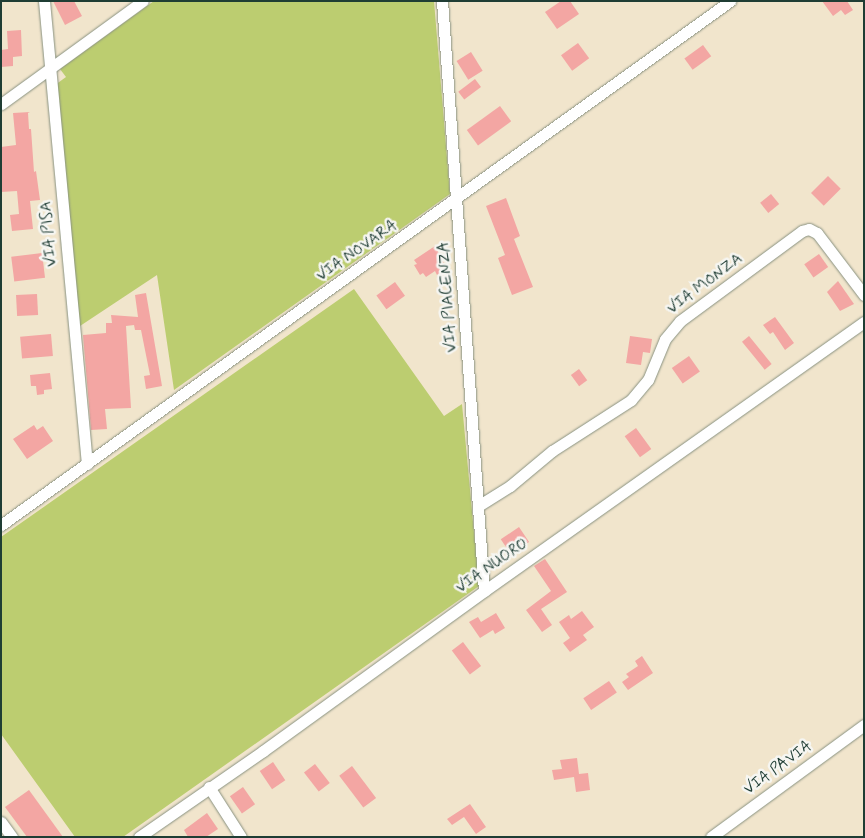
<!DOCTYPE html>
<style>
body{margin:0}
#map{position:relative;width:865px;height:838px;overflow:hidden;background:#f1e5cc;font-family:Mynerve,sans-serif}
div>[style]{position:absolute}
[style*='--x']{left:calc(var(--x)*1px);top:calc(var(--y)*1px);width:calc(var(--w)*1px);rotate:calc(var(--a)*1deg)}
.green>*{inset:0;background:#bccd70}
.building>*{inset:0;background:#f3a6a3;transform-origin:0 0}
.roads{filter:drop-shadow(0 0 1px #889180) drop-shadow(0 0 1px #889180)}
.minor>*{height:11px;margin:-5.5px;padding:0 5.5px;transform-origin:5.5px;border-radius:5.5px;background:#fff}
span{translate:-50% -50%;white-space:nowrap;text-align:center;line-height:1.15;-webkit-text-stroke:5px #f6f6f2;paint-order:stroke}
.street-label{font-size:16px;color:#1f3d34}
.frame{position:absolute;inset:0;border:2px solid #1f3d34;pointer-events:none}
</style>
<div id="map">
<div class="green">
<i style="clip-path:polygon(154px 1px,434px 1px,450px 194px,174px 390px,157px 275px,80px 326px,55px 85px,66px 77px,60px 69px)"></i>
<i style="clip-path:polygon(354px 289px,444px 416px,462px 404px,479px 586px,123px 837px,75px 837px,1px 734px,1px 537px)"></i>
</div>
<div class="building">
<i style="clip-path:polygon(53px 1px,74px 1px,82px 16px,65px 25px)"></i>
<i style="clip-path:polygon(561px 1px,570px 1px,579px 14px,557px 29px,545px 12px)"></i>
<i style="clip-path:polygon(822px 1px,847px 1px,853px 10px,845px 15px,841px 10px,833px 16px)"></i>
<i style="clip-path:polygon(21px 30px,22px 56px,13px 57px,13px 66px,1px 67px,1px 50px,8px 49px,7px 31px)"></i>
<i style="left:578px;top:43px;width:19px;height:21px;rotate:54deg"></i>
<i style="left:703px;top:45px;width:14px;height:23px;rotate:54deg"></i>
<i style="left:471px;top:52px;width:22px;height:17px;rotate:58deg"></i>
<i style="left:475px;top:79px;width:10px;height:21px;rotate:53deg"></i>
<i style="left:500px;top:106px;width:19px;height:41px;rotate:54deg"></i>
<i style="clip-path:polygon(30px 112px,28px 113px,29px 129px,31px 129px,34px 172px,36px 171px,40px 200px,30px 201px,33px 229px,12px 231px,10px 215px,19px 214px,17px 191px,1px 192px,1px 147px,16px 145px,13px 113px)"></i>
<i style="left:828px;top:176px;width:18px;height:24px;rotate:45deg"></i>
<i style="left:771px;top:194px;width:13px;height:14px;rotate:51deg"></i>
<i style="clip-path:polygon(506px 198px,520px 236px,514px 239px,533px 287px,512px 295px,498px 258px,505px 255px,486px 206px)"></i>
<i style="clip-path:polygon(435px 246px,447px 269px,437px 275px,435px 271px,426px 277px,423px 273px,420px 275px,414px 265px,417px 264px,414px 260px)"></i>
<i style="left:42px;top:253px;width:25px;height:31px;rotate:83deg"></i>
<i style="left:819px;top:254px;width:16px;height:18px;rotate:55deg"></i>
<i style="clip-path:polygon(838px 281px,854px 304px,840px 311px,827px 292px)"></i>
<i style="left:395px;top:282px;width:17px;height:23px;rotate:54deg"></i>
<i style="clip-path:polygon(146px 293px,162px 386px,146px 389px,144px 376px,150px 375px,141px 330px,135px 330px,134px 325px,126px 326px,131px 408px,105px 409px,107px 429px,91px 430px,83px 335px,106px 333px,106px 323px,112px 323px,111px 315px,138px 317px,135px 295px)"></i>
<i style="left:37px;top:294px;width:21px;height:21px;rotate:87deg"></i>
<i style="clip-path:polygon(775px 317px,794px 343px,785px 350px,773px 332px,770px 334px,763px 325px)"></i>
<i style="left:51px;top:334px;width:22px;height:31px;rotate:85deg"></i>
<i style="clip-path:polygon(630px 336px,652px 339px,650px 353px,643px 352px,641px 365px,626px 363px)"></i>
<i style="left:749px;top:336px;width:36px;height:9px;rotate:51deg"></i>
<i style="left:689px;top:356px;width:19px;height:21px;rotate:55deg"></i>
<i style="left:579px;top:369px;width:14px;height:10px;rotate:54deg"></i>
<i style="clip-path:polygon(50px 373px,52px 389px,44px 390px,44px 394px,37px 395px,36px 386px,31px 386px,30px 375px)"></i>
<i style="clip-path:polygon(34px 425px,37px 430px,43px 426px,53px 441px,27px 459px,13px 439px)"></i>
<i style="left:636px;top:428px;width:26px;height:14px;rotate:54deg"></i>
<i style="left:519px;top:527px;width:18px;height:22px;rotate:56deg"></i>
<i style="clip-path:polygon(545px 559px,567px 592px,541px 609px,552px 625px,542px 632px,526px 610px,551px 591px,534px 566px)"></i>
<i style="clip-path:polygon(582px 611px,594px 627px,583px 635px,587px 640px,570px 652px,563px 643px,570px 638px,559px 622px,569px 615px,571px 619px)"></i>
<i style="clip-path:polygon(496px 613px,505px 628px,495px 634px,493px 630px,480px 638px,469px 622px,478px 617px,481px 622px)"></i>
<i style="left:463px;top:642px;width:30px;height:14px;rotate:53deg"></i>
<i style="clip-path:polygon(642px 656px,653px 673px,628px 690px,622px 682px,629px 677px,626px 674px,638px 666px,635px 661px)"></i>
<i style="left:609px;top:681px;width:14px;height:31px;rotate:56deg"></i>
<i style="clip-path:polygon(577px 758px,579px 774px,588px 773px,590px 790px,576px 792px,574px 777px,554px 780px,552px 770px,562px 769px,560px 760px)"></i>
<i style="left:273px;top:762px;width:22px;height:16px;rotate:56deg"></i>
<i style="left:315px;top:764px;width:24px;height:14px;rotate:52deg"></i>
<i style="left:352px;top:766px;width:40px;height:16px;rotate:53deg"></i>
<i style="left:243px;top:787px;width:21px;height:16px;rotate:55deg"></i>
<i style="clip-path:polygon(29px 790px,50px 819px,63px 837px,27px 837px,5px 807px)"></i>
<i style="clip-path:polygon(470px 804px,486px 827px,476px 834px,464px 817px,452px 825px,447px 819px)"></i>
<i style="clip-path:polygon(207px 813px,218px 829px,206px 837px,188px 837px,184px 830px)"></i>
</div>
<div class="roads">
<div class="minor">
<i style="--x:44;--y:1;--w:465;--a:84.7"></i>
<i style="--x:442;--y:1;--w:591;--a:85.93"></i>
<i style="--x:1;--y:104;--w:175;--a:-36"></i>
<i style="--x:478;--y:506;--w:38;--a:-32"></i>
<i style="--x:510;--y:486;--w:55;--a:-39.8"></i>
<i style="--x:552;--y:451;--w:94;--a:-32.8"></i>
<i style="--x:631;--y:400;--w:26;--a:-50"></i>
<i style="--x:648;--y:380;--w:44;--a:-67.5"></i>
<i style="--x:665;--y:339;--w:23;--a:-50"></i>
<i style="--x:680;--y:321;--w:152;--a:-36.4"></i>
<i style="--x:802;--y:231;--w:7;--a:-16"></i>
<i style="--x:809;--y:229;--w:9;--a:27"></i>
<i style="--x:817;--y:233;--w:78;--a:52.8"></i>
<i style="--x:1;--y:525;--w:898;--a:-35.71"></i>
<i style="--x:209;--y:787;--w:59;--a:57.4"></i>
<i style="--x:1;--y:822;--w:19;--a:54"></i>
<i style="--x:139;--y:837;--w:151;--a:-34.7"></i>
<i style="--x:263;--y:751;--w:273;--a:-35.9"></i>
<i style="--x:484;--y:591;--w:466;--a:-35.3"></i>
<i style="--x:711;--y:837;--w:190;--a:-36.2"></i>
</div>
</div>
<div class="street-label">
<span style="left:49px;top:234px;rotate:-95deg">VIA PISA</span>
<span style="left:357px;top:251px;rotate:-35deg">VIA NOVARA</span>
<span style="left:705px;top:284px;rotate:-37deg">VIA MONZA</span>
<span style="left:448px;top:297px;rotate:-94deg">VIA PIACENZA</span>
<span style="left:492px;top:566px;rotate:-35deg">VIA NUORO</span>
<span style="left:778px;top:768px;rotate:-36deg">VIA PAVIA</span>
</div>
<div class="frame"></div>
</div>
